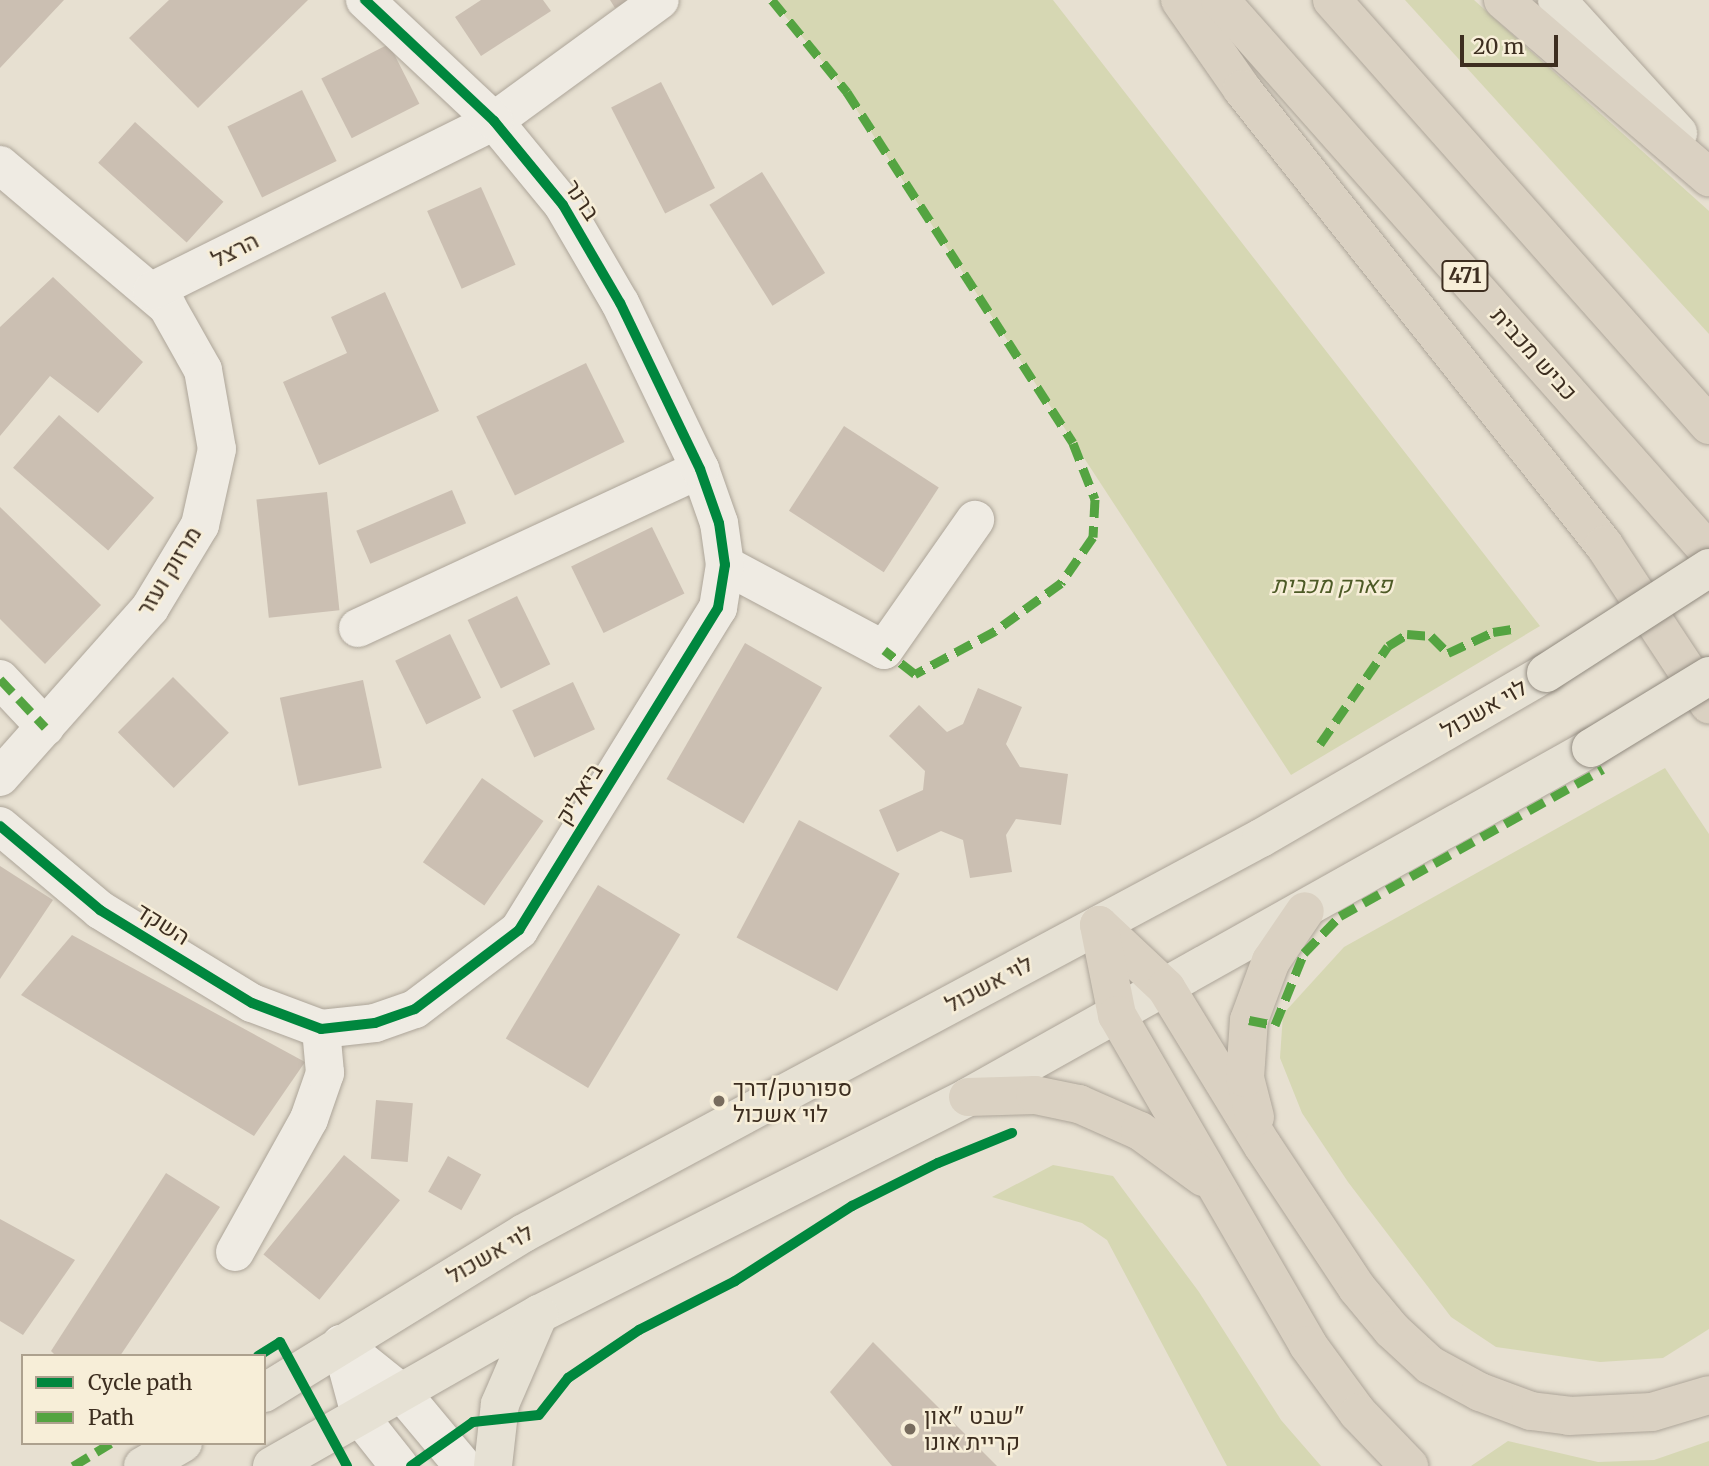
<!DOCTYPE html>
<meta charset="utf-8">
<style>
body{margin:0}
#map{position:relative;width:1709px;height:1466px;overflow:hidden;background:#e7e0d1;font-family:Merriweather,Heebo,serif}
div>[style]{position:absolute}
[style*='--x']{left:calc(var(--x)*1px);top:calc(var(--y)*1px);width:calc(var(--w)*1px);rotate:calc(var(--a)*1deg)}
.green>*{inset:0;background:#d6d7b3}
.building>*{inset:0;background:#cbbfb2;transform-origin:0 0}
.roads{filter:drop-shadow(0 0 2px #ada599) drop-shadow(0 0 2px #ada599)}
.minor>*{height:38px;margin:-19px;padding:0 19px;transform-origin:19px;border-radius:19px;background:#efebe3}
.major>*{height:38px;margin:-19px;padding:0 19px;transform-origin:19px;border-radius:19px;background:#e6e1d4}
.highway>*{height:38px;margin:-19px;padding:0 19px;transform-origin:19px;border-radius:19px;background:#dad1c2}
.bridges{filter:drop-shadow(0 0 2px #928b80) drop-shadow(0 0 2px #928b80)}
.major-bridge>*{height:38px;margin:-19px;padding:0 19px;transform-origin:19px;border-radius:19px;background:#e6e1d4}
.quiet>*{height:9px;margin-top:-4.5px;transform-origin:0;background:repeating-linear-gradient(90deg,#54a441 0 18px,transparent 0 27px)}
.cycleway>*{height:10px;margin:-5px;padding:0 5px;transform-origin:5px;border-radius:5px;background:#00873e}
.dots>*{width:19px;height:19px;translate:-50% -50%;box-sizing:border-box;border:4px solid #f7eed8;border-radius:50%}
span{translate:-50% -50%;white-space:nowrap;text-align:center;line-height:1.15;-webkit-text-stroke:5px #f7eed8;paint-order:stroke}
.shield-label span{padding:2px 5px;background:#f7eed8;border:2px solid;border-radius:5px;-webkit-text-stroke-width:0}
.shield-label{font-size:21px;color:#3d2e20;font-weight:700}
.street-label{font-size:23px;color:#3d2e20}
.park-label{font-size:23px;color:#4d5a26;font-style:italic}
.poi-label{font-size:23px;color:#3d2e20}
.left{translate:0 -50%;text-align:left}
.legend{position:absolute;left:21px;top:1354px;width:245px;height:91px;box-sizing:border-box;background:#f7eed8;border:2px solid #ada18e;margin:0;padding:9px 12px;list-style:none;font-size:21px;color:#3d2e20}
.legend li{display:flex;align-items:center;gap:14px;height:35px}
.legend b{width:35px;border:2px solid #ada18e}
.scale{position:absolute;left:1460px;top:35px;width:98px;height:32px;box-sizing:border-box;border:4px solid #3d2e20;border-top:0;padding-left:9px;font-size:21px;line-height:24px;white-space:nowrap;color:#3d2e20;-webkit-text-stroke:5px #f7eed8;paint-order:stroke}
</style>
<div id="map">
<div class="green">
<i style="clip-path:polygon(772px 0,1053px 0,1540px 626px,1291px 775px,836px 78px)"></i>
<i style="clip-path:polygon(1405px 0,1474px 0,1709px 211px,1709px 334px)"></i>
<i style="clip-path:polygon(1665px 768px,1709px 834px,1709px 1329px,1663px 1358px,1600px 1362px,1496px 1347px,1451px 1317px,1348px 1182px,1302px 1113px,1280px 1058px,1283px 1014px,1344px 947px)"></i>
<i style="clip-path:polygon(1053px 1165px,1113px 1176px,1199px 1292px,1281px 1420px,1321px 1466px,1227px 1466px,1107px 1240px,1082px 1223px,992px 1197px)"></i>
<i style="clip-path:polygon(1508px 1441px,1598px 1462px,1654px 1460px,1709px 1441px,1709px 1466px,1471px 1466px)"></i>
</div>
<div class="building">
<i style="clip-path:polygon(0 0,64px 0,0 68px)"></i>
<i style="clip-path:polygon(169px 0,308px 0,198px 108px,129px 38px)"></i>
<i style="clip-path:polygon(481px 0,543px 0,551px 11px,481px 56px,455px 17px)"></i>
<i style="clip-path:polygon(610px 0,630px 0,615px 8px)"></i>
<i style="left:389px;top:44px;width:67px;height:76px;rotate:63deg"></i>
<i style="left:661px;top:82px;width:119px;height:56px;rotate:63deg"></i>
<i style="left:302px;top:90px;width:79px;height:83px;rotate:64deg"></i>
<i style="left:135px;top:122px;width:119px;height:55px;rotate:42deg"></i>
<i style="left:762px;top:172px;width:119px;height:62px;rotate:58deg"></i>
<i style="left:481px;top:187px;width:85px;height:59px;rotate:66deg"></i>
<i style="clip-path:polygon(53px 277px,143px 362px,98px 413px,50px 376px,0 436px,0 327px)"></i>
<i style="clip-path:polygon(385px 292px,439px 411px,319px 465px,283px 382px,347px 353px,331px 317px)"></i>
<i style="left:586px;top:363px;width:88px;height:122px;rotate:64deg"></i>
<i style="left:59px;top:415px;width:126px;height:70px;rotate:41deg"></i>
<i style="left:844px;top:426px;width:113px;height:101px;rotate:33deg"></i>
<i style="left:452px;top:490px;width:36px;height:104px;rotate:67deg"></i>
<i style="left:327px;top:492px;width:119px;height:71px;rotate:84deg"></i>
<i style="clip-path:polygon(0 507px,101px 605px,45px 664px,0 619px)"></i>
<i style="left:652px;top:527px;width:74px;height:90px;rotate:64deg"></i>
<i style="left:517px;top:596px;width:76px;height:55px;rotate:64deg"></i>
<i style="left:450px;top:634px;width:71px;height:61px;rotate:64deg"></i>
<i style="left:745px;top:643px;width:89px;height:157px;rotate:30deg"></i>
<i style="left:173px;top:677px;width:79px;height:78px;rotate:45deg"></i>
<i style="left:363px;top:680px;width:90px;height:85px;rotate:78deg"></i>
<i style="left:573px;top:682px;width:52px;height:67px;rotate:65deg"></i>
<i style="clip-path:polygon(978px 688px,1022px 707px,1006px 744px,1020px 767px,1068px 774px,1061px 825px,1016px 819px,1006px 835px,1012px 872px,970px 878px,963px 840px,941px 831px,897px 852px,879px 810px,923px 790px,925px 771px,889px 736px,919px 705px,947px 732px,963px 724px)"></i>
<i style="left:482px;top:778px;width:75px;height:103px;rotate:35deg"></i>
<i style="left:799px;top:820px;width:114px;height:133px;rotate:28deg"></i>
<i style="clip-path:polygon(0 866px,53px 900px,0 979px)"></i>
<i style="left:598px;top:885px;width:96px;height:179px;rotate:31deg"></i>
<i style="clip-path:polygon(72px 935px,305px 1062px,254px 1136px,21px 995px)"></i>
<i style="left:376px;top:1100px;width:37px;height:59px;rotate:5deg"></i>
<i style="left:344px;top:1155px;width:72px;height:128px;rotate:39deg"></i>
<i style="left:448px;top:1156px;width:38px;height:41px;rotate:29deg"></i>
<i style="clip-path:polygon(166px 1173px,220px 1207px,120px 1356px,56px 1356px,51px 1351px)"></i>
<i style="clip-path:polygon(0 1219px,75px 1260px,23px 1335px,0 1321px)"></i>
<i style="clip-path:polygon(873px 1342px,997px 1466px,892px 1466px,830px 1392px)"></i>
</div>
<div class="roads">
<div class="minor">
<i style="--x:0;--y:165;--w:219;--a:40.2"></i>
<i style="--x:167;--y:306;--w:73;--a:60.6"></i>
<i style="--x:203;--y:370;--w:80;--a:80"></i>
<i style="--x:217;--y:449;--w:78;--a:102.6"></i>
<i style="--x:200;--y:525;--w:97;--a:121.1"></i>
<i style="--x:150;--y:608;--w:226;--a:131.6"></i>
<i style="--x:152;--y:291;--w:382;--a:-26.4"></i>
<i style="--x:494;--y:121;--w:205;--a:-36.1"></i>
<i style="--x:725;--y:565;--w:180;--a:28.1"></i>
<i style="--x:884;--y:650;--w:159;--a:-55"></i>
<i style="--x:358;--y:628;--w:377;--a:-24.9"></i>
<i style="--x:0;--y:679;--w:66;--a:46.8"></i>
<i style="--x:0;--y:826;--w:131;--a:40"></i>
<i style="--x:100;--y:910;--w:178;--a:31.5"></i>
<i style="--x:252;--y:1003;--w:74;--a:20.6"></i>
<i style="--x:321;--y:1029;--w:54;--a:-6.3"></i>
<i style="--x:375;--y:1023;--w:42;--a:-19.3"></i>
<i style="--x:415;--y:1009;--w:131;--a:-37.2"></i>
<i style="--x:519;--y:930;--w:379;--a:-58.3"></i>
<i style="--x:718;--y:608;--w:44;--a:-80.8"></i>
<i style="--x:725;--y:565;--w:42;--a:-98.1"></i>
<i style="--x:719;--y:523;--w:57;--a:-109.4"></i>
<i style="--x:700;--y:469;--w:184;--a:-115.7"></i>
<i style="--x:620;--y:303;--w:113;--a:-120.2"></i>
<i style="--x:563;--y:205;--w:109;--a:-129.4"></i>
<i style="--x:494;--y:121;--w:177;--a:-136.8"></i>
<i style="--x:235;--y:1252;--w:152;--a:-60.9"></i>
<i style="--x:309;--y:1119;--w:49;--a:-70.8"></i>
<i style="--x:325;--y:1073;--w:44;--a:-95.2"></i>
<i style="--x:341;--y:1344;--w:78;--a:38.8"></i>
<i style="--x:402;--y:1393;--w:95;--a:50.1"></i>
<i style="--x:341;--y:1344;--w:77;--a:74.9"></i>
<i style="--x:361;--y:1418;--w:61;--a:51.6"></i>
</div>
<div class="major">
<i style="--x:1557;--y:0;--w:180;--a:47.7"></i>
<i style="--x:264;--y:1393;--w:305;--a:-31.6"></i>
<i style="--x:524;--y:1233;--w:836;--a:-28.19"></i>
<i style="--x:1261;--y:838;--w:329;--a:-30.1"></i>
<i style="--x:143;--y:1466;--w:46;--a:-29.9"></i>
<i style="--x:272;--y:1466;--w:307;--a:-29.7"></i>
<i style="--x:539;--y:1314;--w:481;--a:-26.8"></i>
<i style="--x:968;--y:1097;--w:714;--a:-29.26"></i>
<i style="--x:493;--y:1466;--w:62;--a:-83.6"></i>
<i style="--x:500;--y:1404;--w:98;--a:-66.6"></i>
</div>
<div class="highway">
<i style="--x:1180;--y:0;--w:108;--a:55.1"></i>
<i style="--x:1242;--y:89;--w:582;--a:51.56"></i>
<i style="--x:1604;--y:545;--w:191;--a:56.6"></i>
<i style="--x:1220;--y:0;--w:737;--a:48.46"></i>
<i style="--x:1332;--y:0;--w:568;--a:48.43"></i>
<i style="--x:1503;--y:0;--w:272;--a:40.7"></i>
<i style="--x:1099;--y:925;--w:92;--a:43.2"></i>
<i style="--x:1166;--y:988;--w:185;--a:58.5"></i>
<i style="--x:1263;--y:1146;--w:170;--a:56.5"></i>
<i style="--x:1357;--y:1288;--w:55;--a:50.2"></i>
<i style="--x:1392;--y:1330;--w:52;--a:42.6"></i>
<i style="--x:1430;--y:1365;--w:57;--a:28.4"></i>
<i style="--x:1480;--y:1392;--w:54;--a:20.4"></i>
<i style="--x:1531;--y:1411;--w:38;--a:7"></i>
<i style="--x:1569;--y:1416;--w:83;--a:-2.8"></i>
<i style="--x:1652;--y:1412;--w:59;--a:-16.6"></i>
<i style="--x:1099;--y:925;--w:92;--a:78.7"></i>
<i style="--x:1117;--y:1015;--w:381;--a:59.9"></i>
<i style="--x:1308;--y:1345;--w:84;--a:53.7"></i>
<i style="--x:1358;--y:1413;--w:74;--a:46.1"></i>
<i style="--x:968;--y:1097;--w:67;--a:-1.7"></i>
<i style="--x:1035;--y:1095;--w:45;--a:11.6"></i>
<i style="--x:1079;--y:1104;--w:67;--a:23.9"></i>
<i style="--x:1140;--y:1131;--w:78;--a:36.1"></i>
<i style="--x:1255;--y:1117;--w:40;--a:-104.4"></i>
<i style="--x:1245;--y:1078;--w:58;--a:-86.1"></i>
<i style="--x:1249;--y:1020;--w:63;--a:-69.6"></i>
<i style="--x:1271;--y:961;--w:60;--a:-55.8"></i>
</div>
</div>
<div class="bridges">
<div class="major-bridge">
<i style="--x:1546;--y:673;--w:194;--a:-32.8"></i>
<i style="--x:1591;--y:748;--w:138;--a:-31.4"></i>
</div>
</div>
<div class="quiet">
<i style="--x:772;--y:0;--w:119;--a:50.8"></i>
<i style="--x:847;--y:92;--w:417;--a:57.2"></i>
<i style="--x:1073;--y:443;--w:60;--a:68.6"></i>
<i style="--x:1095;--y:499;--w:38;--a:93"></i>
<i style="--x:1093;--y:537;--w:56;--a:124.8"></i>
<i style="--x:1061;--y:583;--w:82;--a:144"></i>
<i style="--x:995;--y:631;--w:91;--a:151.7"></i>
<i style="--x:915;--y:674;--w:39;--a:-142"></i>
<i style="--x:0;--y:679;--w:66;--a:46.8"></i>
<i style="--x:1320;--y:744;--w:119;--a:-55.2"></i>
<i style="--x:1388;--y:646;--w:22;--a:-32"></i>
<i style="--x:1407;--y:634;--w:24;--a:5"></i>
<i style="--x:1431;--y:636;--w:24;--a:45"></i>
<i style="--x:1448;--y:653;--w:50;--a:-25"></i>
<i style="--x:1493;--y:632;--w:24;--a:-9"></i>
<i style="--x:1249;--y:1020;--w:26;--a:11"></i>
<i style="--x:1275;--y:1025;--w:78;--a:-68.1"></i>
<i style="--x:1304;--y:953;--w:52;--a:-45.8"></i>
<i style="--x:1340;--y:916;--w:301;--a:-29.2"></i>
<i style="--x:73;--y:1466;--w:44;--a:-31.2"></i>
</div>
<div class="cycleway">
<i style="--x:0;--y:826;--w:131;--a:40"></i>
<i style="--x:100;--y:910;--w:178;--a:31.5"></i>
<i style="--x:252;--y:1003;--w:74;--a:20.6"></i>
<i style="--x:321;--y:1029;--w:54;--a:-6.3"></i>
<i style="--x:375;--y:1023;--w:42;--a:-19.3"></i>
<i style="--x:415;--y:1009;--w:131;--a:-37.2"></i>
<i style="--x:519;--y:930;--w:379;--a:-58.3"></i>
<i style="--x:718;--y:608;--w:44;--a:-80.8"></i>
<i style="--x:725;--y:565;--w:42;--a:-98.1"></i>
<i style="--x:719;--y:523;--w:57;--a:-109.4"></i>
<i style="--x:700;--y:469;--w:184;--a:-115.7"></i>
<i style="--x:620;--y:303;--w:113;--a:-120.2"></i>
<i style="--x:563;--y:205;--w:109;--a:-129.4"></i>
<i style="--x:494;--y:121;--w:177;--a:-136.8"></i>
<i style="--x:258;--y:1356;--w:26;--a:-32"></i>
<i style="--x:280;--y:1342;--w:141;--a:61.6"></i>
<i style="--x:411;--y:1466;--w:76;--a:-35.4"></i>
<i style="--x:473;--y:1422;--w:66;--a:-6.1"></i>
<i style="--x:539;--y:1415;--w:47;--a:-51.9"></i>
<i style="--x:568;--y:1378;--w:86;--a:-34.1"></i>
<i style="--x:639;--y:1330;--w:108;--a:-27"></i>
<i style="--x:735;--y:1281;--w:139;--a:-32.7"></i>
<i style="--x:852;--y:1206;--w:96;--a:-26.6"></i>
<i style="--x:938;--y:1163;--w:80;--a:-22.1"></i>
</div>
<div class="dots">
<i style="left:719px;top:1101px;background:#786c5e"></i>
<i style="left:910px;top:1429px;background:#786c5e"></i>
</div>
<div class="shield-label">
<span style="left:1465px;top:276px">471</span>
</div>
<div class="street-label">
<span style="left:582px;top:200px;rotate:56deg">ברנר</span>
<span style="left:235px;top:250px;rotate:-27deg">הרצל</span>
<span style="left:1534px;top:354px;rotate:48deg">כביש מכבית</span>
<span style="left:169px;top:571px;rotate:-58deg">מרזוק ועזר</span>
<span style="left:1484px;top:709px;rotate:-30deg">לוי אשכול</span>
<span style="left:579px;top:794px;rotate:-58deg">ביאליק</span>
<span style="left:163px;top:924px;rotate:32deg">השקד</span>
<span style="left:989px;top:984px;rotate:-28deg">לוי אשכול</span>
<span style="left:490px;top:1254px;rotate:-30deg">לוי אשכול</span>
</div>
<div class="park-label">
<span style="left:1332px;top:585px">פארק מכבית</span>
</div>
<div class="poi-label">
<span class="left" style="left:733px;top:1101px">ספורטק/דרך<br>לוי אשכול</span>
<span class="left" style="left:924px;top:1429px">שבט "און"<br>קריית אונו</span>
</div>
<ul class="legend">
<li><b style="height:9px;background:#00873e"></b>Cycle path</li>
<li><b style="height:9px;background:#54a441"></b>Path</li>
</ul>
<div class="scale">20 m</div>
</div>
